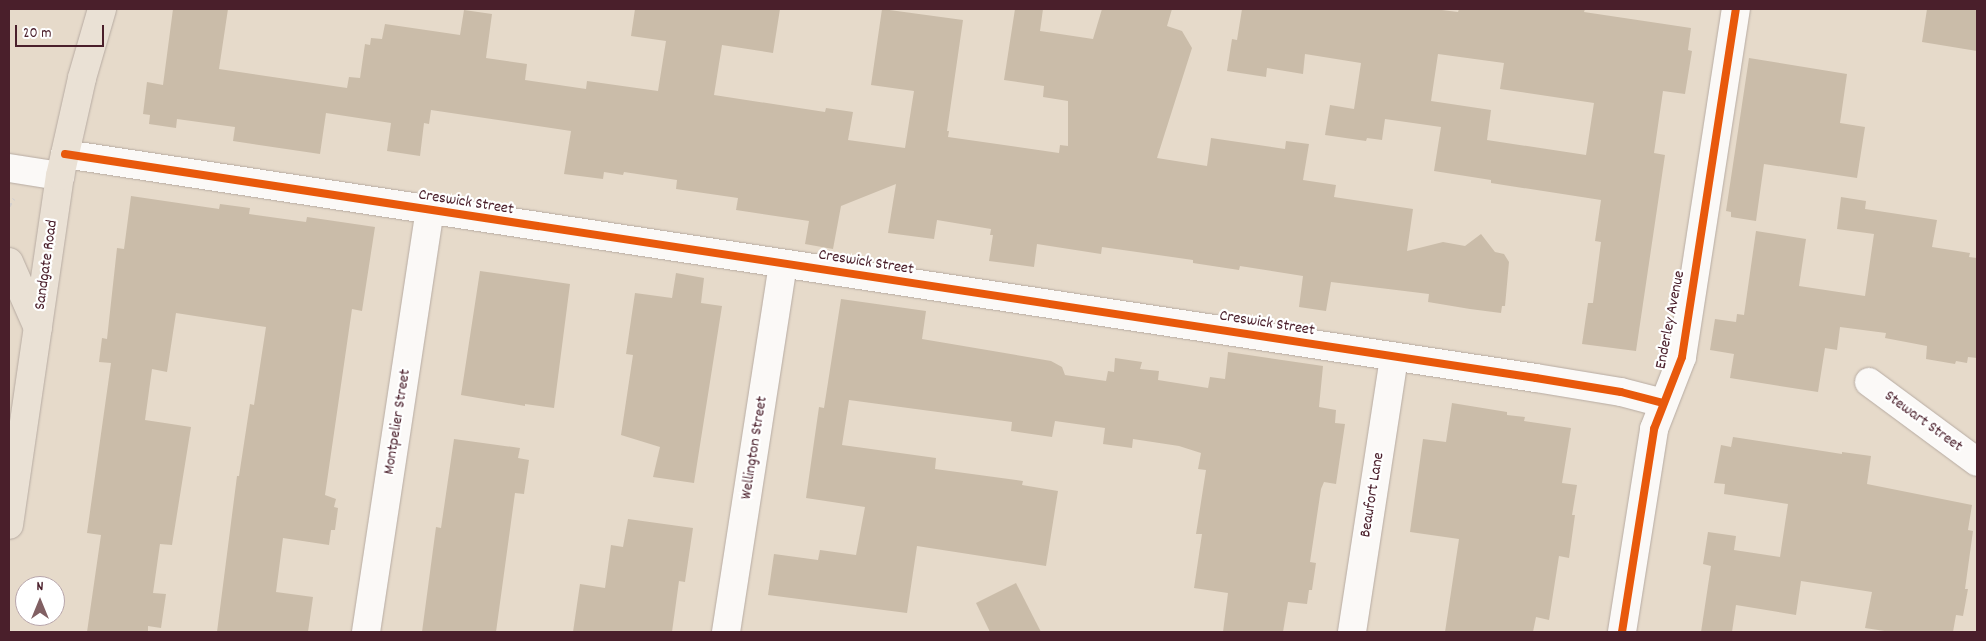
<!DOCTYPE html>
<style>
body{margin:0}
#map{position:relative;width:1986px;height:641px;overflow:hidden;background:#e6daca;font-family:Dekko,sans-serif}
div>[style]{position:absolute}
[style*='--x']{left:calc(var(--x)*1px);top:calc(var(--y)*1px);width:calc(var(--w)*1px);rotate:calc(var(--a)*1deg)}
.building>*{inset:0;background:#cabca9}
.path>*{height:3px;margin-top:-1.5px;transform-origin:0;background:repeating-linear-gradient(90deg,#d5d0cd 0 4px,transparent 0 8px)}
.roads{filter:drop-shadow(0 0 1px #b7aba2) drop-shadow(0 0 1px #b7aba2)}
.street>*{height:28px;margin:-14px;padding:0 14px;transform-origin:14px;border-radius:14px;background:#fbf9f7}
.highway>*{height:28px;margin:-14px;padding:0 14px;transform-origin:14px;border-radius:14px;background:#eae1d5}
.cycleway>*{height:8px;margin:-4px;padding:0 4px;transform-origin:4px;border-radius:4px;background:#e8590c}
span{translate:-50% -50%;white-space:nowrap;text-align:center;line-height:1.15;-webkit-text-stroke:4.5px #fff;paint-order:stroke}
.street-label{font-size:16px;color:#4a1f2b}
.frame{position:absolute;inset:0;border:10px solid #4a1f2b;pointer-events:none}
.north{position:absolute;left:15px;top:576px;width:50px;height:50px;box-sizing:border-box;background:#fff;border:1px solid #b7a5aa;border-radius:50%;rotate:0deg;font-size:14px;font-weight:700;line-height:20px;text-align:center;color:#4a1f2b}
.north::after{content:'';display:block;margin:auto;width:18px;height:22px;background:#816063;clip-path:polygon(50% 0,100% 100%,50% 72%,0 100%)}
.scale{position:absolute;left:15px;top:25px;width:89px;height:22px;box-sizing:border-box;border:2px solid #4a1f2b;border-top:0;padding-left:6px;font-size:15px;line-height:18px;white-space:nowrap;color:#4a1f2b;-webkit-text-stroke:4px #fff;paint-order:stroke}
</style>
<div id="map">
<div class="building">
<i style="clip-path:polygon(173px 9px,228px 9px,219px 69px,347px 88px,349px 77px,360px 78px,365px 44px,370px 45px,371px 38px,382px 39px,385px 24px,460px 35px,464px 10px,492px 14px,486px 58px,527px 64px,525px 80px,586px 89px,587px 81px,658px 91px,666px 41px,631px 36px,635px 9px,780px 9px,773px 53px,722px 45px,714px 95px,825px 112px,826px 108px,853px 112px,848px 140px,905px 148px,914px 91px,871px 85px,882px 9px,963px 20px,947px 131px,949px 131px,948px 137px,1059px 153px,1060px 145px,1068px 146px,1068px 101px,1043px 97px,1044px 86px,1004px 80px,1015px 9px,1043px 9px,1040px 31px,1093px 39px,1102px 9px,1172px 9px,1167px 26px,1182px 31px,1192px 48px,1157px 158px,1207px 166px,1211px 138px,1285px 149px,1286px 141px,1309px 144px,1303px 180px,1336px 185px,1334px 197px,1413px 209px,1407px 251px,1443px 242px,1465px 246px,1481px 234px,1495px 252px,1504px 254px,1509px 262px,1505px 306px,1502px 306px,1501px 313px,1470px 309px,1428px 302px,1429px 294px,1331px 282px,1326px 311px,1299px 307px,1303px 276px,1240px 266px,1239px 270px,1193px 263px,1193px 260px,1102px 247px,1101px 254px,1037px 244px,1034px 267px,989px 261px,993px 235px,990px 235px,991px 229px,937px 220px,934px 239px,888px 233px,896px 184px,841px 206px,833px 249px,805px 244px,809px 221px,736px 210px,738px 198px,676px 189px,677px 180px,624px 172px,623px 175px,604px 172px,603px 179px,564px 174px,571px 131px,431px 110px,429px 124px,424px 123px,420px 156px,387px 151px,391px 123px,326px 113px,320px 154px,233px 141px,235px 127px,177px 119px,176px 128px,149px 124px,150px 115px,143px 114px,147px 82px,163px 85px)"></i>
<i style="clip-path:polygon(evenodd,1242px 9px,1434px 9px,1458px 12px,1459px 9px,1585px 9px,1584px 12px,1691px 28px,1688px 50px,1692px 51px,1685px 94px,1663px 91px,1654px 153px,1665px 155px,1636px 351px,1582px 344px,1588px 303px,1593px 303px,1601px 242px,1595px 241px,1601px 200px,1491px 183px,1491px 180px,1434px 171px,1441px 127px,1385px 119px,1382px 140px,1367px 138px,1366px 141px,1325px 135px,1330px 105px,1354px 109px,1361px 63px,1305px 54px,1303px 74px,1267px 68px,1266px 77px,1227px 71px,1232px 39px,1237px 40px,1242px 9px,1438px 54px,1504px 63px,1500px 89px,1594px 103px,1586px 155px,1487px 140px,1491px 110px,1431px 101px,1438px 54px)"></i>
<i style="clip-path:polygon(1927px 9px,1977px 9px,1977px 51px,1922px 42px)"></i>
<i style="clip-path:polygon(1749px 58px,1847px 74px,1840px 123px,1865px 127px,1857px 178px,1764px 164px,1756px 221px,1731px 217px,1731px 212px,1726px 211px)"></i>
<i style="clip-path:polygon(131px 196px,219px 209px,220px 204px,250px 208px,249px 214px,306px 222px,307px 217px,375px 227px,362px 311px,352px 309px,325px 495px,336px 499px,334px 507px,338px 508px,335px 530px,331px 530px,329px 545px,283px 538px,276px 592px,313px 597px,308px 632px,217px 632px,237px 476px,239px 476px,250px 404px,254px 405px,266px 327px,176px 313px,167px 372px,152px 369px,145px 420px,191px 427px,172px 545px,160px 544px,153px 593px,166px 594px,161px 628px,148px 626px,148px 632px,87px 632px,101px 535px,87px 533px,111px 363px,99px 362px,102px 338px,107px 339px,117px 248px,124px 249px)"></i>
<i style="clip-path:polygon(1841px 197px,1866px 201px,1865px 209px,1937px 220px,1932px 247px,1970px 253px,1969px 257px,1977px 258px,1977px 358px,1968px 357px,1967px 363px,1956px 361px,1955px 364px,1926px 359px,1927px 346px,1885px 338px,1886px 333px,1840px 327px,1837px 350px,1825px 348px,1818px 392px,1730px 378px,1734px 354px,1710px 350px,1715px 319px,1736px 322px,1737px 314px,1744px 315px,1756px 231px,1806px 239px,1799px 286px,1865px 296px,1874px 234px,1837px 229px)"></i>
<i style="clip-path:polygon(480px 271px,570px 284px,554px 408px,525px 404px,525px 406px,461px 395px)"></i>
<i style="clip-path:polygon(676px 273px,704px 278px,701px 303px,722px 306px,694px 483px,653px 477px,660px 447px,621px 435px,633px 355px,626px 354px,635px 293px,672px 298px)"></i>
<i style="clip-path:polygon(841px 299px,926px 311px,922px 339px,1051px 361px,1062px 367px,1065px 375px,1106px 381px,1108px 371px,1114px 372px,1115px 358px,1142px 362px,1140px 369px,1159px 371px,1158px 380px,1208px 388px,1210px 377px,1225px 379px,1228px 352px,1323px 366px,1319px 407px,1336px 410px,1335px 423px,1345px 424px,1336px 484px,1324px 482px,1321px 489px,1310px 562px,1316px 563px,1312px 590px,1309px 590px,1307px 604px,1288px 602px,1283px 632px,1223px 632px,1228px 593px,1194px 588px,1202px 534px,1196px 534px,1206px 470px,1198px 469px,1201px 453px,1179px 446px,1133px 439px,1132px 448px,1103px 444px,1105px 428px,1055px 421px,1052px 437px,1011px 431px,1012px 422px,849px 400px,842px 445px,936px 458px,935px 469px,1023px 481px,1022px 485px,1058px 491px,1046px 566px,917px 546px,907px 613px,768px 595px,774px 554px,818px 560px,820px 550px,856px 555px,865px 507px,806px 498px,819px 407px,824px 408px)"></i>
<i style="clip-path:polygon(1452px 403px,1507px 412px,1507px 415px,1525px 417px,1524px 421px,1571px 428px,1562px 483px,1577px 485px,1572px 515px,1575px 515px,1569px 558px,1559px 556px,1549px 620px,1536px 617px,1533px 632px,1445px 632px,1459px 539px,1410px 532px,1423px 439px,1446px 442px)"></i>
<i style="clip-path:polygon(1733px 437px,1842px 454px,1842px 452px,1871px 456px,1867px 484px,1972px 505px,1968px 530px,1973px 531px,1965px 589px,1968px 589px,1963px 616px,1956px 615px,1953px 632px,1891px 632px,1865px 628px,1872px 592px,1801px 581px,1796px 615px,1736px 605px,1732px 632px,1701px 632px,1711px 566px,1703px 564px,1708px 532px,1736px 536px,1734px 550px,1780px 557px,1788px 504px,1724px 494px,1725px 484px,1714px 483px,1721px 445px,1731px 447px)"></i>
<i style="clip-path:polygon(454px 439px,520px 448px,518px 458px,529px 460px,524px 494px,515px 493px,496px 632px,422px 632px,436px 527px,441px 528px)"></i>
<i style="clip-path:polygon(628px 519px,693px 528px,685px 582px,679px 581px,672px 632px,573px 632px,580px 584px,605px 588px,611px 545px,623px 547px)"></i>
<i style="clip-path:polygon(1016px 583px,1041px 632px,990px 632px,976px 603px)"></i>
</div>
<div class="path">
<i style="--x:9;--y:206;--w:9;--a:-58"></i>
</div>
<div class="roads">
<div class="street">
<i style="--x:65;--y:154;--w:1488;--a:8.66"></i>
<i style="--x:1536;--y:378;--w:86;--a:9.4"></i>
<i style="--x:1621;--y:392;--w:43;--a:14.7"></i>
<i style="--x:9;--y:168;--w:52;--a:8.9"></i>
<i style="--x:1869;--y:382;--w:134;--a:36.5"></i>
<i style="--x:366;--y:632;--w:426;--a:-81.4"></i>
<i style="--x:726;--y:632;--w:371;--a:-81.2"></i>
<i style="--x:1352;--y:632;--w:278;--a:-81.3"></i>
<i style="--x:1622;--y:632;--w:206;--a:-81"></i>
<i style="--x:1654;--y:429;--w:77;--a:-68.7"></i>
<i style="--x:1682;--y:357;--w:352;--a:-81.2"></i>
</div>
<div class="highway">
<i style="--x:9;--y:262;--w:72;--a:66.3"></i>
<i style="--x:9;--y:525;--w:353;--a:-81.7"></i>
<i style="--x:60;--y:176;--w:100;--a:-77.3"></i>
<i style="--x:82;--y:78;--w:72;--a:-73.8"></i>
</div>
</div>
<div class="cycleway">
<i style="--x:65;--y:154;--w:1488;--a:8.66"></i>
<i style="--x:1536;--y:378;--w:86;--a:9.4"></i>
<i style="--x:1621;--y:392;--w:43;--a:14.7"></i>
<i style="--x:1622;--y:632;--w:206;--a:-81"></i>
<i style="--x:1654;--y:429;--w:77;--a:-68.7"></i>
<i style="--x:1682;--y:357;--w:352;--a:-81.2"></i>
</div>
<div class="street-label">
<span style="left:466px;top:203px;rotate:9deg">Creswick Street</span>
<span style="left:866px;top:263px;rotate:9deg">Creswick Street</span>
<span style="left:47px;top:265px;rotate:-82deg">Sandgate Road</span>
<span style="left:1671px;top:320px;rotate:-79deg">Enderley Avenue</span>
<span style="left:1267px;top:324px;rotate:9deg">Creswick Street</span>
<span style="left:398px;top:422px;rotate:-81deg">Montpelier Street</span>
<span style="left:1923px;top:422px;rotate:36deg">Stewart Street</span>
<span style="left:755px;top:448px;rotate:-81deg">Wellington Street</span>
<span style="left:1373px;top:495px;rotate:-81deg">Beaufort Lane</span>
</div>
<div class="frame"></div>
<div class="north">N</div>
<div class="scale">20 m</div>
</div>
